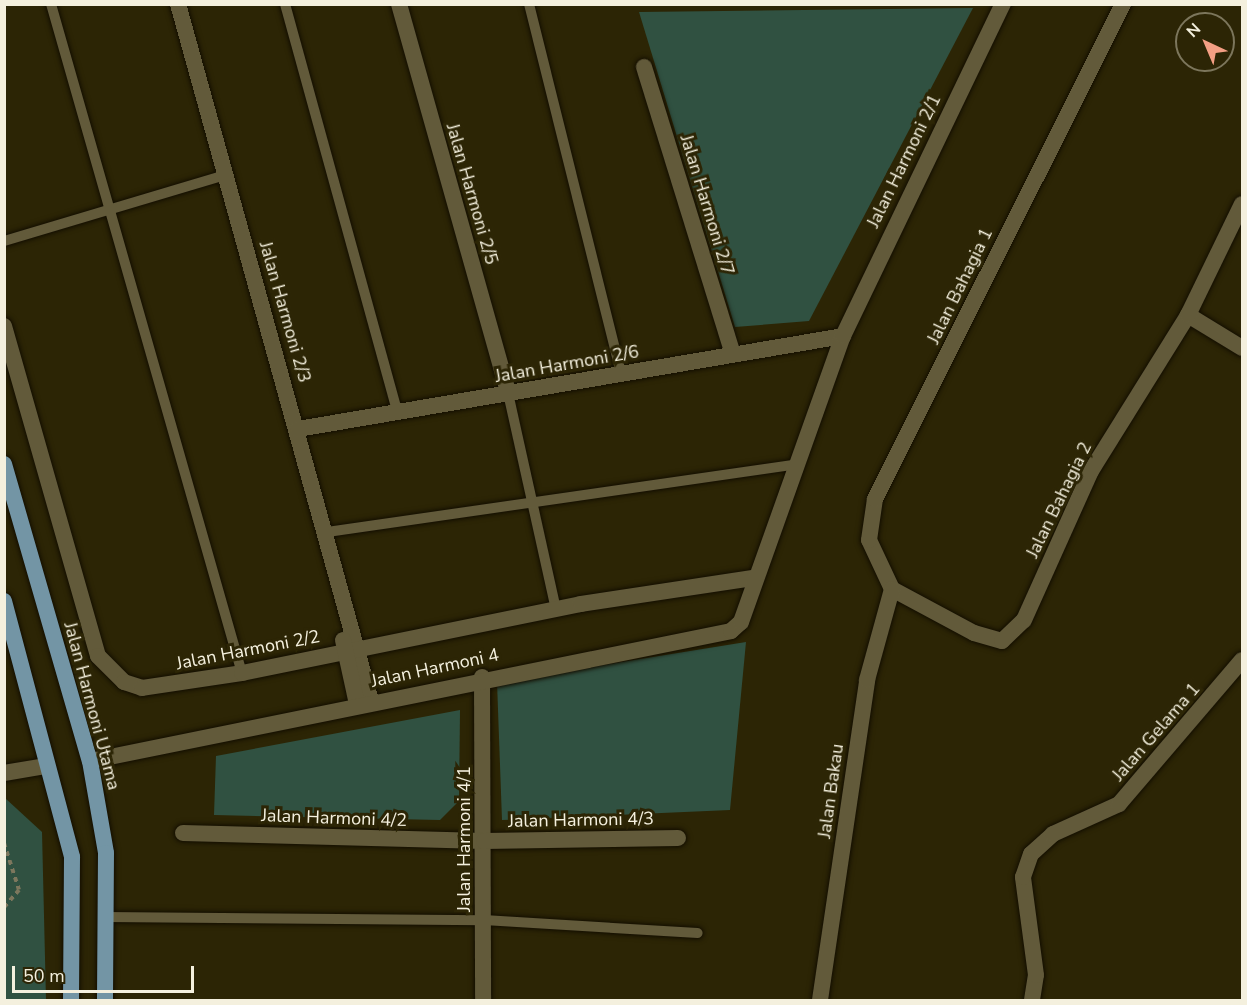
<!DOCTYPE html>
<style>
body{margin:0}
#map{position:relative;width:1247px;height:1005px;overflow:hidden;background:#2c2505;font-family:"Nunito Sans",sans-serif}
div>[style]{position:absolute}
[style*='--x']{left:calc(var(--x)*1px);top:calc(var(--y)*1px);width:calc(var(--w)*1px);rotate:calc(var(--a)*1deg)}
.green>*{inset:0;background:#305141}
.path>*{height:4px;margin-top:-2px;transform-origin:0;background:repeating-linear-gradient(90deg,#7d775d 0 4.5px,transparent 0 9px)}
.roads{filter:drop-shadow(0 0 2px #130e00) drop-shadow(0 0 2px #130e00)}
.service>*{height:10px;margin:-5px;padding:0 5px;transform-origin:5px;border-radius:5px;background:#625a3a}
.minor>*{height:16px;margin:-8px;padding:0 8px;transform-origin:8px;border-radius:8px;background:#625a3a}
.primary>*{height:16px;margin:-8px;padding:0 8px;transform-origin:8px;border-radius:8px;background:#7395a5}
span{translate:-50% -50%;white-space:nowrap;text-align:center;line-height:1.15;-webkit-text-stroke:6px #2c2505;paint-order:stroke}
.street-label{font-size:18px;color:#f4f0de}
.frame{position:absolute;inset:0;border:6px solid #f4f0de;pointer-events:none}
.north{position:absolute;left:1175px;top:12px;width:60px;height:60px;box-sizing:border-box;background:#2c2505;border:2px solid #7c765c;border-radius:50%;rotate:316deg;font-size:16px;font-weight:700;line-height:24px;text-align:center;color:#f4f0de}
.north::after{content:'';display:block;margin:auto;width:21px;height:27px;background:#f39f84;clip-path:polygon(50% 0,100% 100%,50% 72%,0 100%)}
.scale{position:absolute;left:12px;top:966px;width:182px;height:27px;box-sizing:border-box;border:3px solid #f4f0de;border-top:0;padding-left:8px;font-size:18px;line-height:21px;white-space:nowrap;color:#f4f0de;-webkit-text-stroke:4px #2c2505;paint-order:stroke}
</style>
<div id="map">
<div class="green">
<i style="clip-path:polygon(973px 8px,809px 321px,735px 327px,639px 12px)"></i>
<i style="clip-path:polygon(746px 642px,730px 810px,502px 820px,497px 682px)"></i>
<i style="clip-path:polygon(460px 710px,459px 801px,440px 820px,214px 815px,216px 756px)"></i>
<i style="clip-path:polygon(5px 798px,42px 832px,46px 1000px,5px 1000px)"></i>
</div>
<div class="path">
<i style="--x:4;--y:843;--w:49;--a:72.3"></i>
<i style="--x:19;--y:890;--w:23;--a:131"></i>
</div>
<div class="roads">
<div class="service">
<i style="--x:51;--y:4;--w:696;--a:74.07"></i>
<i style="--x:285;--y:4;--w:423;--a:74.6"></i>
<i style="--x:529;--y:4;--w:381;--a:76"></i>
<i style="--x:4;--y:241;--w:232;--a:-16.6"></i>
<i style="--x:508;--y:393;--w:221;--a:77.5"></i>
<i style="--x:327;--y:532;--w:471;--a:-8.2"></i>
<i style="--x:105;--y:917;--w:379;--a:0.5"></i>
<i style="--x:484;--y:920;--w:214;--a:3.5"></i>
</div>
<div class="minor">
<i style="--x:178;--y:4;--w:723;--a:74.52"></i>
<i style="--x:399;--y:4;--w:404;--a:74.3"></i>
<i style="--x:644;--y:67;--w:301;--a:72.8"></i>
<i style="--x:1188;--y:315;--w:63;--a:31.4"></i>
<i style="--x:4;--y:326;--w:343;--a:74.1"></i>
<i style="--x:98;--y:656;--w:37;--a:45"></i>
<i style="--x:124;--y:682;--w:19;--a:18"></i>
<i style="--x:142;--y:688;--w:101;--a:-8.5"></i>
<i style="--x:242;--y:673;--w:346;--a:-11.5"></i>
<i style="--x:581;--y:604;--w:174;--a:-8.6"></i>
<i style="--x:298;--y:429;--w:553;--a:-9.68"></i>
<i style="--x:892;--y:589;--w:54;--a:-115.1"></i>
<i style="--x:869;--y:540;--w:41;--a:-81.7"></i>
<i style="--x:875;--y:499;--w:554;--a:-63.39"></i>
<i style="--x:892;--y:589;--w:93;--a:28.2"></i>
<i style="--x:974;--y:633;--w:29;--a:16"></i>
<i style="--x:1002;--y:641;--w:30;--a:-44"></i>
<i style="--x:1024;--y:620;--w:163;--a:-65.8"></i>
<i style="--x:1091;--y:471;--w:184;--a:-58.1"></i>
<i style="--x:1188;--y:315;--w:123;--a:-64.1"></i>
<i style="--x:343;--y:640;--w:66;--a:77.7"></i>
<i style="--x:482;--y:677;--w:323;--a:89.8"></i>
<i style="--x:90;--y:761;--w:654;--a:-11.46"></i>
<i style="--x:731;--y:631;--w:13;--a:-42"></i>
<i style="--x:741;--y:622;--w:304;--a:-70.4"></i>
<i style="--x:843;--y:336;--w:369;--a:-64.3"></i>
<i style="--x:4;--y:773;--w:43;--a:-9.5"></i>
<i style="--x:183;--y:833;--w:301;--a:1.5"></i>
<i style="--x:484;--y:841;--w:194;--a:-0.9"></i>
<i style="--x:820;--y:1000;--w:323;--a:-81.6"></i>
<i style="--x:867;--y:680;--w:94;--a:-74.6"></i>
<i style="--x:1032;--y:1000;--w:25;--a:-81"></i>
<i style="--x:1036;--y:975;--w:99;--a:-97.6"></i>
<i style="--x:1023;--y:877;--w:24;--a:-71"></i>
<i style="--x:1031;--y:854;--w:30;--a:-42"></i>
<i style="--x:1053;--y:834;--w:72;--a:-24.4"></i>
<i style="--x:1119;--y:804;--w:189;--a:-49.5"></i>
</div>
<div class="primary">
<i style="--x:4;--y:464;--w:309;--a:73.9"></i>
<i style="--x:90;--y:761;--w:93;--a:80.1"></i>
<i style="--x:106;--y:853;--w:147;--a:90.4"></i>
<i style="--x:4;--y:601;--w:265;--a:75.1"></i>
<i style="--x:72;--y:857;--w:143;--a:90.4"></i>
</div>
</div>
<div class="street-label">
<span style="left:904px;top:161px;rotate:-64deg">Jalan Harmoni 2/1</span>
<span style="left:472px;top:194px;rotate:74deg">Jalan Harmoni 2/5</span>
<span style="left:707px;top:205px;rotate:73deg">Jalan Harmoni 2/7</span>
<span style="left:960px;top:286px;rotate:-64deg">Jalan Bahagia 1</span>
<span style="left:285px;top:312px;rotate:74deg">Jalan Harmoni 2/3</span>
<span style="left:567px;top:364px;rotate:-10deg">Jalan Harmoni 2/6</span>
<span style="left:1059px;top:500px;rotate:-64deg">Jalan Bahagia 2</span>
<span style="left:248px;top:650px;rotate:-11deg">Jalan Harmoni 2/2</span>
<span style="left:435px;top:668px;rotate:-12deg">Jalan Harmoni 4</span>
<span style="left:92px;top:706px;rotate:75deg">Jalan Harmoni Utama</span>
<span style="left:1156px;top:732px;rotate:-49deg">Jalan Gelama 1</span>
<span style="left:831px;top:791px;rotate:-82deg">Jalan Bakau</span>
<span style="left:334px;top:818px;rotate:2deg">Jalan Harmoni 4/2</span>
<span style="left:581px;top:820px;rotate:-1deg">Jalan Harmoni 4/3</span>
<span style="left:464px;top:839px;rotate:-90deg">Jalan Harmoni 4/1</span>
</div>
<div class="frame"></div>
<div class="north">N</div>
<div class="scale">50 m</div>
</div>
